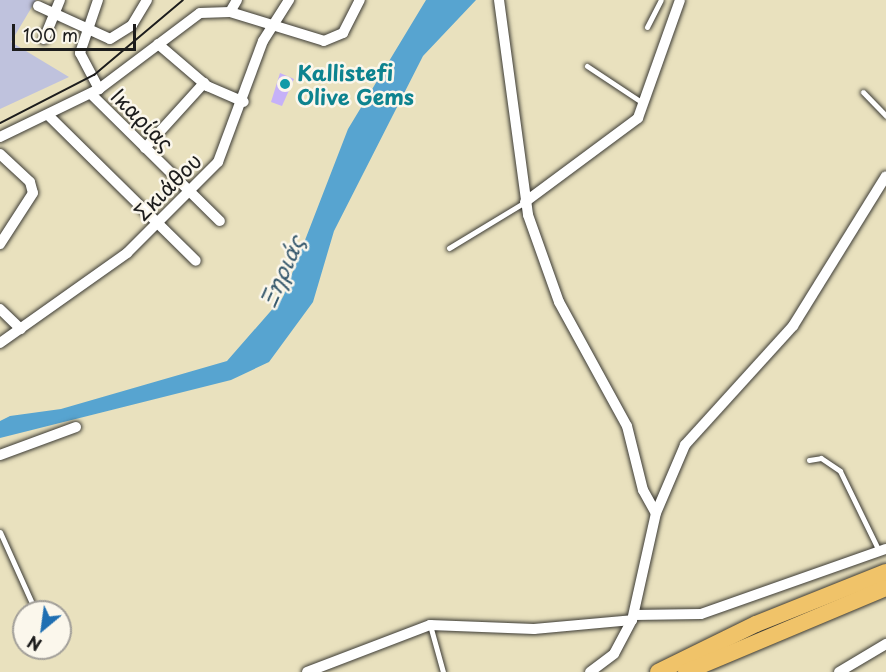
<!DOCTYPE html>
<meta charset="utf-8">
<style>
body{margin:0}
#map{position:relative;width:886px;height:672px;overflow:hidden;background:#e9e1be;font-family:"Playpen Sans",sans-serif}
div>[style]{position:absolute}
[style*='--x']{left:calc(var(--x)*1px);top:calc(var(--y)*1px);width:calc(var(--w)*1px);rotate:calc(var(--a)*1deg)}
.industrial>*{inset:0;background:#bfc2dd}
.water>*{inset:0;background:#57a4d0}
.building>*{inset:0;background:#c6b1f8}
.roads{filter:drop-shadow(0 0 2px #3b3a34) drop-shadow(0 0 2px #3b3a34)}
.lane>*{height:5px;margin:-2.5px;padding:0 2.5px;transform-origin:2.5px;border-radius:2.5px;background:#fff}
.street>*{height:10px;margin:-5px;padding:0 5px;transform-origin:5px;border-radius:5px;background:#fff}
.primary>*{height:16px;margin:-8px;padding:0 8px;transform-origin:8px;border-radius:8px;background:#f0c369}
.rail>*{height:2px;margin:-1px;padding:0 1px;transform-origin:1px;border-radius:1px;background:#1c1c1c}
.dots>*{width:16px;height:16px;translate:-50% -50%;box-sizing:border-box;border:3px solid #fbf7ec;border-radius:50%}
span{translate:-50% -50%;white-space:nowrap;text-align:center;line-height:1.15;-webkit-text-stroke:5px #fbf7ec;paint-order:stroke}
.culture-label{font-size:21px;color:#0d838f;font-weight:700}
.left{translate:0 -50%;text-align:left}
.street-label{font-size:21px;color:#1c1c1c}
.water-label{font-size:22px;color:#37596d;font-style:italic}
.north{position:absolute;left:12px;top:600px;width:60px;height:60px;box-sizing:border-box;background:#fbf7ec;border:2px solid #a29f99;border-radius:50%;rotate:209deg;font-size:16px;font-weight:700;line-height:24px;text-align:center;color:#1c1c1c}
.north::after{content:'';display:block;margin:auto;width:21px;height:27px;background:#1f6fb2;clip-path:polygon(50% 0,100% 100%,50% 72%,0 100%)}
.scale{position:absolute;left:12px;top:24px;width:124px;height:27px;box-sizing:border-box;border:3px solid #1c1c1c;border-top:0;padding-left:8px;font-size:18px;line-height:21px;white-space:nowrap;color:#1c1c1c;-webkit-text-stroke:4px #fbf7ec;paint-order:stroke}
</style>
<div id="map">
<div class="industrial">
<i style="clip-path:polygon(0 0,36px 0,11px 42px,69px 77px,0 109px)"></i>
</div>
<div class="water">
<i style="clip-path:polygon(426px 0,476px 0,423px 56px,334px 231px,313px 302px,269px 362px,231px 380px,0 438px,0 421px,10px 416px,61px 409px,227px 361px,283px 297px,348px 129px)"></i>
</div>
<div class="building">
<i style="clip-path:polygon(280px 73px,294px 79px,282px 106px,271px 102px)"></i>
</div>
<div class="roads">
<div class="lane">
<i style="--x:647;--y:27;--w:30;--a:-63"></i>
<i style="--x:587;--y:66;--w:67;--a:33.5"></i>
<i style="--x:863;--y:92;--w:33;--a:46"></i>
<i style="--x:449;--y:248;--w:89;--a:-31.2"></i>
<i style="--x:809;--y:460;--w:12;--a:-9"></i>
<i style="--x:821;--y:458;--w:23;--a:34"></i>
<i style="--x:840;--y:471;--w:89;--a:64"></i>
<i style="--x:0;--y:532;--w:88;--a:65.8"></i>
<i style="--x:430;--y:625;--w:49;--a:74.5"></i>
</div>
<div class="street">
<i style="--x:98;--y:0;--w:56;--a:108.8"></i>
<i style="--x:80;--y:53;--w:41;--a:62.2"></i>
<i style="--x:499;--y:0;--w:217;--a:82.3"></i>
<i style="--x:528;--y:215;--w:92;--a:70.4"></i>
<i style="--x:559;--y:302;--w:141;--a:61.3"></i>
<i style="--x:627;--y:426;--w:66;--a:76"></i>
<i style="--x:643;--y:490;--w:26;--a:61"></i>
<i style="--x:656;--y:513;--w:110;--a:102.6"></i>
<i style="--x:632;--y:620;--w:38;--a:118"></i>
<i style="--x:614;--y:654;--w:30;--a:143"></i>
<i style="--x:38;--y:6;--w:79;--a:24.6"></i>
<i style="--x:110;--y:39;--w:26;--a:-32"></i>
<i style="--x:132;--y:25;--w:29;--a:-59"></i>
<i style="--x:230;--y:12;--w:14;--a:-60"></i>
<i style="--x:44;--y:39;--w:42;--a:-67.7"></i>
<i style="--x:158;--y:44;--w:65;--a:40.6"></i>
<i style="--x:207;--y:86;--w:40;--a:23.4"></i>
<i style="--x:91;--y:94;--w:181;--a:44.6"></i>
<i style="--x:49;--y:116;--w:206;--a:44.6"></i>
<i style="--x:0;--y:137;--w:110;--a:-25.9"></i>
<i style="--x:99;--y:89;--w:126;--a:-37"></i>
<i style="--x:200;--y:13;--w:30;--a:-2"></i>
<i style="--x:230;--y:12;--w:98;--a:17.1"></i>
<i style="--x:324;--y:41;--w:21;--a:-23"></i>
<i style="--x:343;--y:33;--w:37;--a:-63"></i>
<i style="--x:145;--y:148;--w:88;--a:-47.8"></i>
<i style="--x:0;--y:154;--w:41;--a:43"></i>
<i style="--x:30;--y:182;--w:11;--a:75"></i>
<i style="--x:33;--y:193;--w:61;--a:122.9"></i>
<i style="--x:525;--y:202;--w:141;--a:-36.6"></i>
<i style="--x:638;--y:118;--w:125;--a:-70.4"></i>
<i style="--x:0;--y:309;--w:29;--a:44"></i>
<i style="--x:0;--y:343;--w:156;--a:-35.3"></i>
<i style="--x:127;--y:253;--w:129;--a:-45"></i>
<i style="--x:218;--y:162;--w:129;--a:-69.6"></i>
<i style="--x:263;--y:41;--w:49;--a:-57.6"></i>
<i style="--x:0;--y:455;--w:81;--a:-20.2"></i>
<i style="--x:656;--y:513;--w:74;--a:-66.9"></i>
<i style="--x:685;--y:445;--w:161;--a:-47.8"></i>
<i style="--x:793;--y:326;--w:176;--a:-58.2"></i>
<i style="--x:634;--y:615;--w:67;--a:-0.9"></i>
<i style="--x:701;--y:614;--w:196;--a:-19.4"></i>
<i style="--x:307;--y:672;--w:132;--a:-20.9"></i>
<i style="--x:430;--y:625;--w:104;--a:2.2"></i>
<i style="--x:534;--y:629;--w:98;--a:-5.2"></i>
<i style="--x:839;--y:672;--w:55;--a:-30.8"></i>
</div>
<div class="primary">
<i style="--x:658;--y:672;--w:109;--a:-26.1"></i>
<i style="--x:756;--y:624;--w:140;--a:-21.8"></i>
<i style="--x:686;--y:672;--w:217;--a:-22.8"></i>
</div>
</div>
<div class="rail">
<i style="--x:0;--y:123;--w:106;--a:-27.1"></i>
<i style="--x:94;--y:75;--w:116;--a:-40.1"></i>
</div>
<div class="dots">
<i style="left:285px;top:84px;background:#0f9aa8"></i>
</div>
<div class="culture-label">
<span class="left" style="left:297px;top:84px">Kallistefi<br>Olive Gems</span>
</div>
<div class="street-label">
<span style="left:143px;top:119px;rotate:45deg">Ικαρίας</span>
<span style="left:167px;top:186px;rotate:-45deg">Σκιάθου</span>
</div>
<div class="water-label">
<span style="left:281px;top:271px;rotate:-66deg">Ξηριάς</span>
</div>
<div class="north">N</div>
<div class="scale">100 m</div>
</div>
